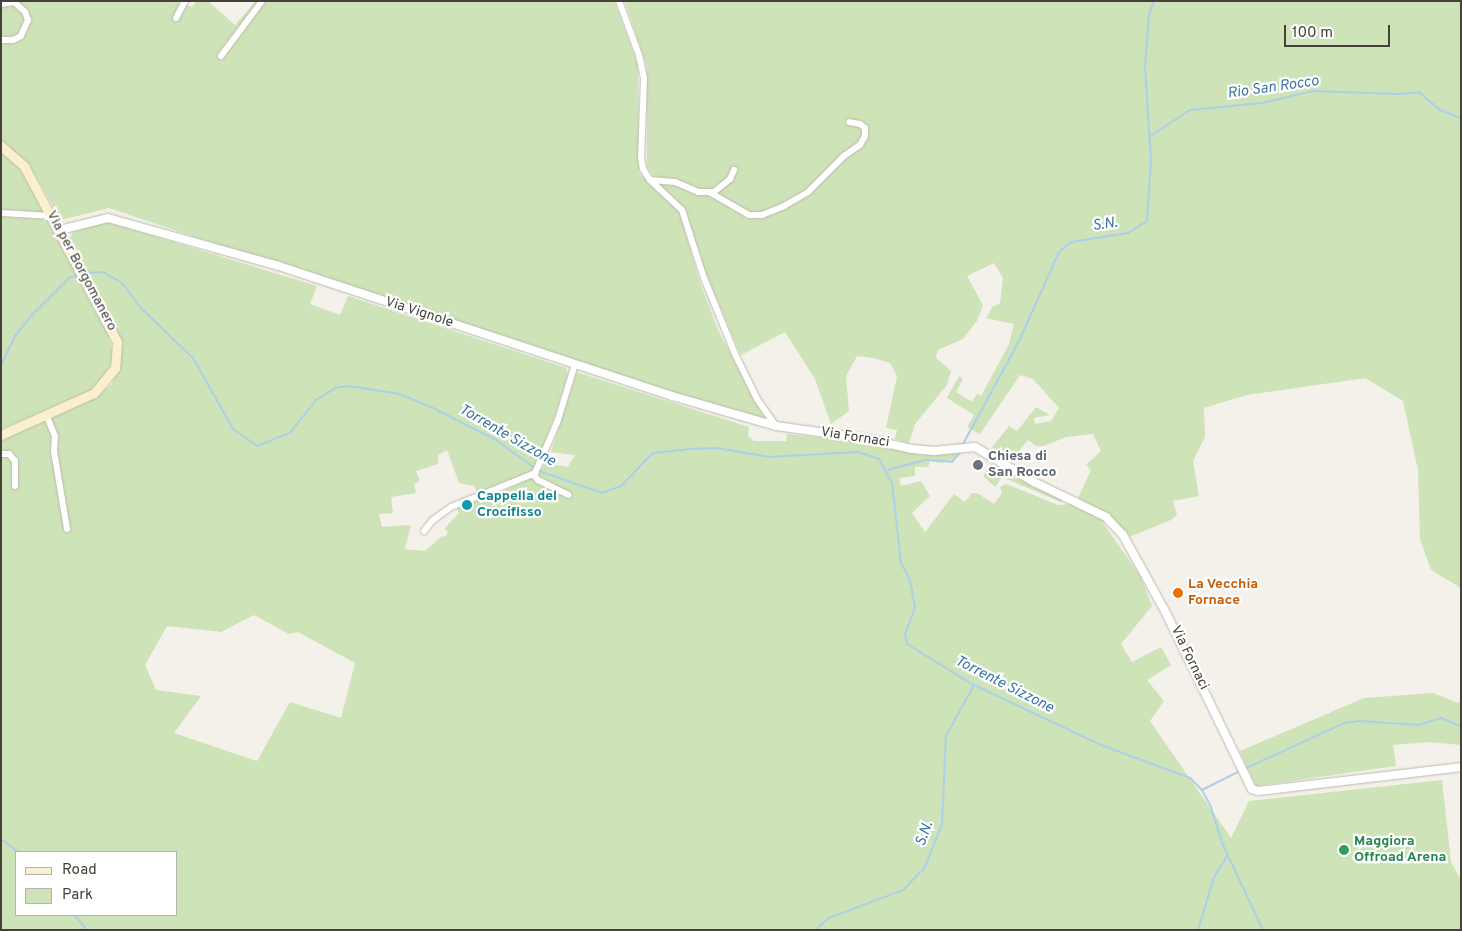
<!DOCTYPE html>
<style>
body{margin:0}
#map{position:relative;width:1462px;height:931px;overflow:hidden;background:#f3f1ea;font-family:Overpass,sans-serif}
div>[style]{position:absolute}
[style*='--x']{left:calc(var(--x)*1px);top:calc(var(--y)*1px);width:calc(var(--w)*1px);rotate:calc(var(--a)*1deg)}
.green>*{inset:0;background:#cee3b7}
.stream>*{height:2px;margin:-1px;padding:0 1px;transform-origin:1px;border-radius:1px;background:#adcfea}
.roads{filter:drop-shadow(0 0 1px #beb9ad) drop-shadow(0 0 1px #beb9ad)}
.minor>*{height:6px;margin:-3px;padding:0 3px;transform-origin:3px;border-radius:3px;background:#fff}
.tertiary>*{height:8px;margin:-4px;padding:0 4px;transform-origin:4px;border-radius:4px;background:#fff}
.secondary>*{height:9px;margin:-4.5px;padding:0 4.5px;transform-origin:4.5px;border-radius:4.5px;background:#faf0ce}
.dots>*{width:14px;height:14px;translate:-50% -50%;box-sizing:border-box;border:2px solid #fff;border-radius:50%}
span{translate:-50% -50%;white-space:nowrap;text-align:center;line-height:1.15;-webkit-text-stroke:4.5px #fff;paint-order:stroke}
.street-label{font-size:14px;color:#474239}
.worship-label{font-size:14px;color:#5b616d;font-weight:700}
.left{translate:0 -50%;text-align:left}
.culture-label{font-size:14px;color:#0d838f;font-weight:700}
.food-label{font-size:14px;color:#c56008;font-weight:700}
.leisure-label{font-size:14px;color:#27864d;font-weight:700}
.water-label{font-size:15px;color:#3c77a9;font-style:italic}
.frame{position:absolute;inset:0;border:2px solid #474239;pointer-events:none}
.legend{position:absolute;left:15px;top:851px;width:162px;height:65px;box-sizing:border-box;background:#fff;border:1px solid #b5b3b0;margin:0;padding:6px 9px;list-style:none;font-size:15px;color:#474239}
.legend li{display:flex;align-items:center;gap:10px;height:25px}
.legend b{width:25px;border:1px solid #b5b3b0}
.scale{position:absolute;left:1284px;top:25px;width:106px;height:22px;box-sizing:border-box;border:2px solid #474239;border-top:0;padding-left:6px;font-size:15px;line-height:18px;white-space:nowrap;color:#474239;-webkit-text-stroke:4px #fff;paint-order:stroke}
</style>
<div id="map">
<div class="green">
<i style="clip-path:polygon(1px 1px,174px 1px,192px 7px,197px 1px,208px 1px,235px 25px,256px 1px,260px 1px,218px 53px,222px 56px,265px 1px,614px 1px,638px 65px,639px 173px,680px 213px,698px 277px,718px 330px,766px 421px,408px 309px,109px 208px,61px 220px,29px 164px,1px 140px)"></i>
<i style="clip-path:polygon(625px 1px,1461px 1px,1461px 588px,1431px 570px,1420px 539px,1418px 470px,1403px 401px,1365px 378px,1247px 395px,1204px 408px,1205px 437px,1193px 461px,1199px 496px,1173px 501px,1177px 515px,1171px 520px,1129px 537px,1113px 519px,1078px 498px,1091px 470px,1086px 465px,1101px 451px,1093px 434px,1066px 437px,1044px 446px,1036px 446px,1028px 440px,1009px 463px,990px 450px,1009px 426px,1017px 431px,1036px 407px,1050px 415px,1034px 418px,1035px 424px,1051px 421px,1059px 408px,1033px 379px,1020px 375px,980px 434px,967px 427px,974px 415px,947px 398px,959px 376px,963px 379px,956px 392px,972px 402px,977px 394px,981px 396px,1009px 344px,1014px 324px,986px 318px,993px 306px,1000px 304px,1003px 278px,994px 263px,967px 276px,983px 305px,977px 321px,963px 339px,938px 350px,936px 358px,951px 371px,947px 385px,915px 424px,909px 443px,895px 439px,897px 430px,886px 428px,897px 376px,890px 363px,873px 358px,857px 356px,846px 376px,849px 411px,831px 424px,815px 379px,785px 332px,741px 355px,699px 258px,684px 208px,663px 190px,647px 167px,647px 67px)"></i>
<i style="clip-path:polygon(1px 150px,20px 169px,108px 334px,114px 357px,104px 377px,90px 391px,1px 429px)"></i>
<i style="clip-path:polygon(evenodd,108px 222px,317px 286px,310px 304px,340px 315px,348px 296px,566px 368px,568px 375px,561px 396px,543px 452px,531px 472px,478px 495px,474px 486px,459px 483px,447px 450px,438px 455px,438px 464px,416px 471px,420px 481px,414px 484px,416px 493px,391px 497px,393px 513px,379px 514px,382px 527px,411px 525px,405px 549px,425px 551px,442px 536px,445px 537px,448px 532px,444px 529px,459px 513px,456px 506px,485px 499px,529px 479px,540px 473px,545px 463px,568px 467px,575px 455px,551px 452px,576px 372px,749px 427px,748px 436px,754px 441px,786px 441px,787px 434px,861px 442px,922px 455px,960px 453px,952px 460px,941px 463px,930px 461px,928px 467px,915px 467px,915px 476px,899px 478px,901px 486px,921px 481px,930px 496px,912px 513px,925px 532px,954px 494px,965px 502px,972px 493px,977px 493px,994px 504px,1002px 493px,1000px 487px,1006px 484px,1058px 505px,1075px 504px,1104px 520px,1103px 523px,1141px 577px,1152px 606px,1121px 644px,1132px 662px,1161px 647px,1171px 665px,1147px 680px,1164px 701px,1150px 721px,1231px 838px,1249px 801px,1442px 780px,1451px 862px,1461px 880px,1461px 930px,1px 930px,1px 437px,99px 394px,111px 385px,117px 374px,118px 334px,67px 243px,74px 231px,108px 222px,254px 615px,289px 634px,298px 632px,355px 663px,341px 718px,290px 702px,257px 761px,174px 733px,201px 696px,156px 690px,145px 665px,167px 626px,221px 632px,254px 615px,108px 222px,16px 852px,176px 852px,176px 915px,16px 915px,16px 852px)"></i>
<i style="clip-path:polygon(991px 464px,1062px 499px,1061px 502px,1002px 477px,995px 487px,983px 476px)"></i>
<i style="clip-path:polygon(1433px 693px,1458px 703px,1461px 699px,1461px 745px,1429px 742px,1393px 745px,1396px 766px,1256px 786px,1240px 751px,1364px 698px)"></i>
</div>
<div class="stream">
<i style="--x:1149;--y:137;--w:49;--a:-33.4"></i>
<i style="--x:1190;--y:110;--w:72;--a:-5.6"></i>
<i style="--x:1262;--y:103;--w:52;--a:-13.2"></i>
<i style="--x:1313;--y:91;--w:85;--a:2"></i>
<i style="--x:1398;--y:94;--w:21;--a:-5"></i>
<i style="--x:1419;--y:92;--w:28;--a:41"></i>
<i style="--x:1440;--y:110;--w:22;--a:21"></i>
<i style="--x:85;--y:273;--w:18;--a:-3"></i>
<i style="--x:103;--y:272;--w:22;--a:30"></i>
<i style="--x:122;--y:283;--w:31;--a:53"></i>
<i style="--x:141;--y:308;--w:72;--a:43.9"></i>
<i style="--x:193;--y:358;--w:81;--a:60.6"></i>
<i style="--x:233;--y:429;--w:29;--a:35"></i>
<i style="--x:257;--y:446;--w:35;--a:-22"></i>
<i style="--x:290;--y:433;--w:42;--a:-51.8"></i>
<i style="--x:316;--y:400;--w:22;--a:-32"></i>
<i style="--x:335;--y:388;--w:13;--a:-9"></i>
<i style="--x:348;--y:386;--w:53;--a:8.7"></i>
<i style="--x:400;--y:394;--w:36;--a:23"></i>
<i style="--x:433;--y:408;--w:71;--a:26.9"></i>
<i style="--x:496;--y:440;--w:53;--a:35.8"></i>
<i style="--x:539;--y:471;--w:67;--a:19.2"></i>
<i style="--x:602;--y:493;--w:20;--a:-20"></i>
<i style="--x:621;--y:486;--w:46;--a:-45.9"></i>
<i style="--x:653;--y:453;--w:36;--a:-6"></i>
<i style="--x:689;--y:449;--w:28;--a:-2"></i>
<i style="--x:717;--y:448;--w:53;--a:9.8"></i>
<i style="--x:769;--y:457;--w:89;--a:-3.2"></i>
<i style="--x:858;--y:452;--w:22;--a:18"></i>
<i style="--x:879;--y:459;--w:27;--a:62"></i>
<i style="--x:892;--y:483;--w:81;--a:83.6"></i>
<i style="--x:901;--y:563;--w:19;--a:62"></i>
<i style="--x:910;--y:580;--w:28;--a:80"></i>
<i style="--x:915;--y:608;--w:28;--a:111"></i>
<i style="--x:905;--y:634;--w:10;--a:79"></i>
<i style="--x:907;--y:644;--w:76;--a:31.6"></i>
<i style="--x:972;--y:684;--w:143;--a:25.3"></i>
<i style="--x:1101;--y:745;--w:95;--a:20.3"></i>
<i style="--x:1190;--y:778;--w:17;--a:45"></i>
<i style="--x:1202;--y:790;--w:19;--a:62"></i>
<i style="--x:1211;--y:807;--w:38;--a:73"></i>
<i style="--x:1222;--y:843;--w:96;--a:64.8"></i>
<i style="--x:1;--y:365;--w:32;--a:-64"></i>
<i style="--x:15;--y:336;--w:28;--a:-51"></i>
<i style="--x:33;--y:314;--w:51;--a:-45"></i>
<i style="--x:69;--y:278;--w:9;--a:-18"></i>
<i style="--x:962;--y:446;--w:122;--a:-61.5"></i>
<i style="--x:1020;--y:339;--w:95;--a:-65.9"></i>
<i style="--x:1059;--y:252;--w:16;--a:-40"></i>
<i style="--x:1071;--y:242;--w:58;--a:-9"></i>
<i style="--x:1128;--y:233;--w:22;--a:-32"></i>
<i style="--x:1147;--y:221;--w:61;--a:-86.2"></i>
<i style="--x:1151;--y:160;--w:93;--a:-93.7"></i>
<i style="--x:1145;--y:67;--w:52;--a:-85.6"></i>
<i style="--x:1149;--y:15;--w:15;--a:-70"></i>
<i style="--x:887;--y:470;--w:40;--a:-14.4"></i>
<i style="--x:926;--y:460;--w:26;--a:4"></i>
<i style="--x:952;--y:462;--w:16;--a:-50"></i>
<i style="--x:1244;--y:769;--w:110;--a:-24.7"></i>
<i style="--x:1344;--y:723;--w:16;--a:-7"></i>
<i style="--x:1360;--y:721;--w:59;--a:3.9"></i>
<i style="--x:1419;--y:725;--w:23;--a:-18"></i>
<i style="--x:1441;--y:718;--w:22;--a:22"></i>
<i style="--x:1202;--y:790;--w:42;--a:-26.6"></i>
<i style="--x:1;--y:839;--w:21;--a:37"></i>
<i style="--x:74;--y:915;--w:20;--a:49"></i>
<i style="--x:815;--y:930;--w:18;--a:-41"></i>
<i style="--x:829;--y:918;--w:79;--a:-20.7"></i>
<i style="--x:903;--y:890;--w:32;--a:-46"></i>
<i style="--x:925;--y:867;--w:46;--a:-68.4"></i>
<i style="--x:942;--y:824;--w:88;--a:-87.4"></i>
<i style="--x:946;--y:736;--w:58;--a:-61.2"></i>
<i style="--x:1198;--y:930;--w:55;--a:-73.2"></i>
<i style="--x:1214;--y:877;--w:25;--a:-58"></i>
</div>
<div class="roads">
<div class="minor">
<i style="--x:619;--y:1;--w:58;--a:69.7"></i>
<i style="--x:639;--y:55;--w:24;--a:78"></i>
<i style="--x:644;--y:78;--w:80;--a:92.1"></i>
<i style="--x:641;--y:158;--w:11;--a:80"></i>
<i style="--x:643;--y:169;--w:13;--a:58"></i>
<i style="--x:650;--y:180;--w:44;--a:43.2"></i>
<i style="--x:682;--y:210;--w:71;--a:72.1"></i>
<i style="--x:704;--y:278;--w:82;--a:67.8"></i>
<i style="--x:735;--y:354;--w:50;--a:63.9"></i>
<i style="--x:757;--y:399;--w:33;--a:55"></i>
<i style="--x:1;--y:4;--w:13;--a:-9"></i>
<i style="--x:14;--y:2;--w:15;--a:42"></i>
<i style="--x:25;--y:12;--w:9;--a:69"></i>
<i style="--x:28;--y:20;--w:17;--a:114"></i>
<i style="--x:21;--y:36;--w:9;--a:153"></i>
<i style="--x:13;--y:40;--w:12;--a:180"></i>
<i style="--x:176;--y:18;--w:19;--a:-62"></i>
<i style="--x:221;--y:56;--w:69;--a:-53.3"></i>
<i style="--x:651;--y:180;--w:24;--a:5"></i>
<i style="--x:675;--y:182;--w:26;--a:23"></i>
<i style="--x:699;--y:192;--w:15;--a:0"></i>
<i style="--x:714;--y:192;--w:21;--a:-39"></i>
<i style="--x:730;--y:179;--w:10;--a:-66"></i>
<i style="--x:709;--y:192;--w:46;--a:29.9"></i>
<i style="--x:749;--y:215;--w:13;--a:0"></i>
<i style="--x:762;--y:215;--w:24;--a:-22"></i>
<i style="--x:784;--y:206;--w:28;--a:-30"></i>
<i style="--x:808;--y:192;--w:51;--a:-45"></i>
<i style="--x:844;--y:156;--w:19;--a:-35"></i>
<i style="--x:860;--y:145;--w:10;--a:-61"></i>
<i style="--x:865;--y:136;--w:8;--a:-90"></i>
<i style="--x:865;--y:128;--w:6;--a:-141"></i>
<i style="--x:860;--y:124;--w:11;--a:-170"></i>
<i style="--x:1;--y:213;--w:51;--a:3.4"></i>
<i style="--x:46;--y:414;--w:24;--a:68"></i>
<i style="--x:55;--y:436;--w:15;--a:94"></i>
<i style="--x:54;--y:451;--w:79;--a:80.5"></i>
<i style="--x:1;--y:454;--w:8;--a:0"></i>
<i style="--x:9;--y:454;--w:9;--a:49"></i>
<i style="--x:15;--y:461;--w:25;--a:90"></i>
<i style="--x:533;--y:474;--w:8;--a:50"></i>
<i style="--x:538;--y:480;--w:34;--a:26"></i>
<i style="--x:424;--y:531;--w:14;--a:-51"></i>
<i style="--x:433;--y:520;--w:22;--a:-36"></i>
<i style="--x:451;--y:507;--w:91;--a:-22"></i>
<i style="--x:535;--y:473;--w:58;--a:-66.5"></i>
<i style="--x:558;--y:420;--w:59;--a:-73.1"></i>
</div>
<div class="tertiary">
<i style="--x:60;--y:230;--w:49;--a:-14"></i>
<i style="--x:108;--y:218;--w:178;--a:15.7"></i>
<i style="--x:279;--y:266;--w:414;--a:18.3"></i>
<i style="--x:672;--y:396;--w:108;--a:16.1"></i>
<i style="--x:776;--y:426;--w:88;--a:7.9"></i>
<i style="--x:863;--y:438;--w:50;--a:12.7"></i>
<i style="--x:912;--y:449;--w:22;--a:5"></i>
<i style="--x:934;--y:451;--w:41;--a:-5.6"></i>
<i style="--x:975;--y:447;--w:69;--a:30.7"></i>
<i style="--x:1034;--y:482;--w:80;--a:25.9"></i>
<i style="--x:1106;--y:517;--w:25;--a:47"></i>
<i style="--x:1123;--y:535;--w:87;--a:61.1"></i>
<i style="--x:1165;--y:611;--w:198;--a:64"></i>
<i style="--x:1252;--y:789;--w:6;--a:18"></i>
<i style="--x:1258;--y:791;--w:204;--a:-6.7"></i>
</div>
<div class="secondary">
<i style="--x:1;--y:146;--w:30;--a:41"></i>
<i style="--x:24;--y:166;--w:199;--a:62.1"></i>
<i style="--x:117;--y:342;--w:26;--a:94"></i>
<i style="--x:115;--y:368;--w:33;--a:130"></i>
<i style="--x:94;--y:393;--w:102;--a:155.7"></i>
</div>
</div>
<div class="dots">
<i style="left:978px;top:465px;background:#6b7280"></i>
<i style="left:467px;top:505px;background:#0f9aa8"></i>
<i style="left:1178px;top:593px;background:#e8710a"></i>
<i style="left:1344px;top:850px;background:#2e9e5b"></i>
</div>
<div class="street-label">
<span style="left:81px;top:271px;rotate:62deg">Via per Borgomanero</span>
<span style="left:419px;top:313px;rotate:18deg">Via Vignole</span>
<span style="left:855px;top:438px;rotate:9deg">Via Fornaci</span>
<span style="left:1189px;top:658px;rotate:64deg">Via Fornaci</span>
</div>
<div class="worship-label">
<span class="left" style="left:988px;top:465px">Chiesa di<br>San Rocco</span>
</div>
<div class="culture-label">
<span class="left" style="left:477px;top:505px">Cappella del<br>Crocifisso</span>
</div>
<div class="food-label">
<span class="left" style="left:1188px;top:593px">La Vecchia<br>Fornace</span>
</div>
<div class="leisure-label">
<span class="left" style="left:1354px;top:850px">Maggiora<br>Offroad Arena</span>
</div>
<div class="water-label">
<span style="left:1273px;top:88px;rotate:-8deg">Rio San Rocco</span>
<span style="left:1105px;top:225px;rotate:-8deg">S.N.</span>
<span style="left:507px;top:436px;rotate:30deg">Torrente Sizzone</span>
<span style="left:1004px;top:685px;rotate:27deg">Torrente Sizzone</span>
<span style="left:925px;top:834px;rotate:-71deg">S.N.</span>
</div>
<div class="frame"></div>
<ul class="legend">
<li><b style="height:6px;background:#faf0ce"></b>Road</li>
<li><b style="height:14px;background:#cee3b7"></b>Park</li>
</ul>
<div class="scale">100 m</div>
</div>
